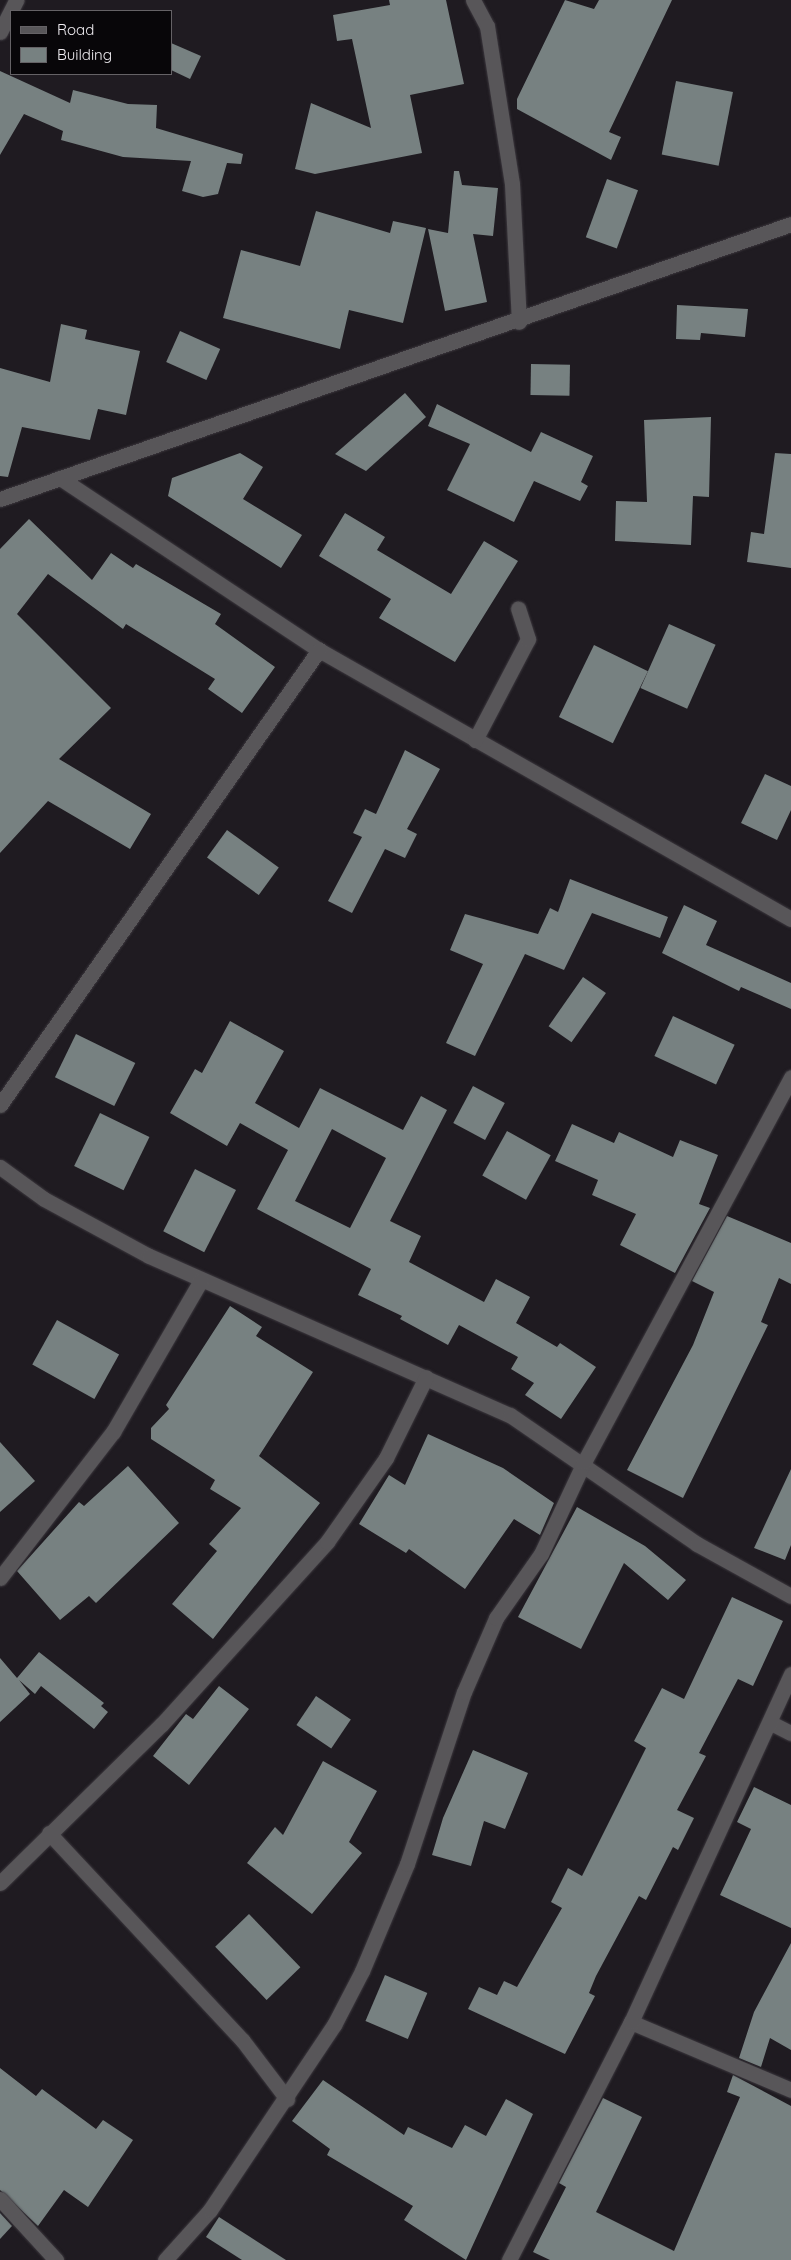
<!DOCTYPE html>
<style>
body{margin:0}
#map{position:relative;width:791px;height:2260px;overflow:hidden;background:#1f1b21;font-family:Quicksand,sans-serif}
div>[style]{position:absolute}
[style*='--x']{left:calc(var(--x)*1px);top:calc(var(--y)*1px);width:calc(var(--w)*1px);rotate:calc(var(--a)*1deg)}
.building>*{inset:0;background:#778181;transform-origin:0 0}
.roads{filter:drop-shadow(0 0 1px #3c383e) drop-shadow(0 0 1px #3c383e)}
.street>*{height:15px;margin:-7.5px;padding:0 7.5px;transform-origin:7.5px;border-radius:7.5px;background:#585659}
span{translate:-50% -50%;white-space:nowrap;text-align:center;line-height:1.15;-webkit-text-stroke:4px #080609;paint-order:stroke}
.legend{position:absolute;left:10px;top:10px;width:162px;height:65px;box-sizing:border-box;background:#080609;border:1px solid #656266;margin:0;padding:6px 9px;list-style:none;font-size:15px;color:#f0edf2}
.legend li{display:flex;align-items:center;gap:10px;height:25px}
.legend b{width:25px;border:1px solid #656266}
</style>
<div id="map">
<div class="building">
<i style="clip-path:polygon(389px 0,446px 0,464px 84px,410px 95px,422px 153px,315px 174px,295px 169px,311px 103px,371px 128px,352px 39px,337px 41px,333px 15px,390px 5px)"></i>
<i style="clip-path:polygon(565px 0,594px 9px,599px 0,672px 0,609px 132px,621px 137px,611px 160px,517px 109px,517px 99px)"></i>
<i style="clip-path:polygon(171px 43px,201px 56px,190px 79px,171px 70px)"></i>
<i style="clip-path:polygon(0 71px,70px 103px,73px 90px,128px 104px,157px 105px,156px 128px,243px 154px,241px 164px,227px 163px,218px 194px,203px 197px,182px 191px,191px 161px,123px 157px,61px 140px,63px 131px,24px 114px,0 155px)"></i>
<i style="left:676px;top:81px;width:58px;height:75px;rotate:11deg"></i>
<i style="clip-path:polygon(454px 171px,459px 171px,462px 185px,498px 188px,493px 236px,473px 234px,487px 302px,445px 311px,428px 229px,448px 233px)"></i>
<i style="left:607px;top:179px;width:33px;height:62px;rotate:20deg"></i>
<i style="clip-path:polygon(316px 211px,390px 233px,393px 221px,426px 228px,403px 323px,349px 310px,340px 349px,223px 318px,241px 250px,300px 266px)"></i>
<i style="clip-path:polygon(677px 305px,748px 309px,745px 337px,701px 333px,700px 340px,676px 339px)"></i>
<i style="clip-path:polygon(61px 324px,87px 330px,85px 339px,140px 351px,126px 415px,98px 409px,90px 440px,22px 427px,8px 477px,0 476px,0 368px,50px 382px)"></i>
<i style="left:180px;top:331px;width:44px;height:34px;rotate:24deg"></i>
<i style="left:531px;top:364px;width:39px;height:31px;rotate:1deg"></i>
<i style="clip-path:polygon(405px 393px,426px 417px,366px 471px,335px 454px)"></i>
<i style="clip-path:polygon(437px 404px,531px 452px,541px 432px,593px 456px,581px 482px,588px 486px,580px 501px,534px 481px,514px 522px,447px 490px,470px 444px,428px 426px)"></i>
<i style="clip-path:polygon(711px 417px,709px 497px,693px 496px,691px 545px,615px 541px,616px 501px,647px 502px,644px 420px)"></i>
<i style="clip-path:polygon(240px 453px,263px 467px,243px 499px,302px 535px,281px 568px,168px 496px,172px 478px)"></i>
<i style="clip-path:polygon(775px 453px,791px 454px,791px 568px,747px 562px,751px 532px,764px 534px)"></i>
<i style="clip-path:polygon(345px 513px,385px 537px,377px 550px,451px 594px,484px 541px,518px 561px,455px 662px,379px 618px,391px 599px,319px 556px)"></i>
<i style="clip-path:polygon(29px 519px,92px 580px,111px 553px,133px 568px,136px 564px,221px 614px,215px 624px,275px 667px,242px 713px,208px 689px,215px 679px,126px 624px,123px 629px,48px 574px,17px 614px,111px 708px,59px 759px,151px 814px,130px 849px,48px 801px,0 853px,0 549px)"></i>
<i style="left:669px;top:624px;width:51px;height:70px;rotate:24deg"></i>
<i style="left:594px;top:645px;width:60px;height:80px;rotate:26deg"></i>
<i style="clip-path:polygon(405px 750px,440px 769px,407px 829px,417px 834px,405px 858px,385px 849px,352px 913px,328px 901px,362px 837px,353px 833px,365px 809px,376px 814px)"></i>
<i style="clip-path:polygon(765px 774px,791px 786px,791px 810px,777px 840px,741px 823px)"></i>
<i style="left:227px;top:830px;width:64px;height:34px;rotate:36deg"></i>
<i style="clip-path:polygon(570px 879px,668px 917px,660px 938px,592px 913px,564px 970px,525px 954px,475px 1056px,446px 1043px,483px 964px,450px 950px,465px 914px,538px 934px,550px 908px,558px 912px)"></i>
<i style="clip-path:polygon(684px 905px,717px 921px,706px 945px,791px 983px,791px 1009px,741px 987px,739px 991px,662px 953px)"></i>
<i style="left:583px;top:977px;width:28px;height:60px;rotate:35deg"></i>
<i style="left:673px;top:1016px;width:68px;height:44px;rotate:25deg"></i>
<i style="clip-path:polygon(evenodd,230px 1021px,284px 1051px,255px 1103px,299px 1128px,320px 1088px,403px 1130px,421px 1096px,447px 1110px,390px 1221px,421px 1236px,409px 1262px,484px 1302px,496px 1279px,530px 1297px,516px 1323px,557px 1347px,560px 1343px,596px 1367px,561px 1419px,525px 1395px,534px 1383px,511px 1369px,518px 1357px,459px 1325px,448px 1345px,400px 1319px,402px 1316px,358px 1295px,371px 1269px,257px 1209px,288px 1150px,240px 1123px,227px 1146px,170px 1113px,195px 1069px,202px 1073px,230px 1021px,332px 1129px,386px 1158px,350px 1228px,295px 1201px,332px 1129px)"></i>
<i style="left:76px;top:1034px;width:66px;height:48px;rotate:26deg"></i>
<i style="left:473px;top:1086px;width:36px;height:42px;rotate:28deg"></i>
<i style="left:100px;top:1113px;width:55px;height:59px;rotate:26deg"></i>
<i style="clip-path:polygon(572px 1124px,614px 1143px,619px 1132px,673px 1157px,680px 1140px,718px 1155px,699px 1204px,710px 1208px,675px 1273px,620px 1245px,636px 1214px,592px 1195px,598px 1180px,555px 1161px)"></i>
<i style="left:507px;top:1131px;width:50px;height:51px;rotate:29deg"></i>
<i style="left:195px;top:1169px;width:46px;height:70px;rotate:27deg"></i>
<i style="clip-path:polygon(727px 1216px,791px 1243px,791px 1284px,779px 1278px,761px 1322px,768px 1325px,683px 1498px,627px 1470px,693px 1345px,714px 1292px,692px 1281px)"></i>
<i style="clip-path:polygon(230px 1306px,262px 1327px,256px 1336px,313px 1372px,259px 1456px,320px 1503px,213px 1639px,172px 1604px,217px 1551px,209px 1544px,241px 1508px,210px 1489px,215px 1480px,151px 1439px,151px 1428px,169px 1409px,166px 1405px)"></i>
<i style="left:57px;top:1320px;width:71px;height:51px;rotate:29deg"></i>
<i style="clip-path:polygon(428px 1434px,503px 1468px,554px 1503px,540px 1535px,514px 1519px,465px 1589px,409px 1549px,406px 1553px,359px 1524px,389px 1475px,405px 1485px)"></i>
<i style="clip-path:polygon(0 1442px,35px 1481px,0 1512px)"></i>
<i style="clip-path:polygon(128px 1466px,179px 1523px,96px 1603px,89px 1596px,60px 1620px,17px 1571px,79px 1502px,84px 1506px)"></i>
<i style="clip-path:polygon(791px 1469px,791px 1545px,785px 1560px,754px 1548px)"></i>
<i style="clip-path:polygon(577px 1507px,645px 1546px,686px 1580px,668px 1600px,624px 1563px,581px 1649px,518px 1617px)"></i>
<i style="clip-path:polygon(732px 1597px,783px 1621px,753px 1686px,738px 1679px,699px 1753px,706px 1756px,677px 1810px,694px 1818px,678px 1850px,673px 1847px,646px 1900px,639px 1896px,596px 1976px,589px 1993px,595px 1996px,565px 2054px,468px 2009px,479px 1987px,497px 1995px,504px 1981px,517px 1987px,562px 1908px,551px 1902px,568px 1868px,582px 1876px,646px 1748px,634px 1741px,662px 1688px,684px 1699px)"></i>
<i style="clip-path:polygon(39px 1652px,104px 1703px,101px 1706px,108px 1712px,94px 1729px,41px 1686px,35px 1694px,19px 1680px,30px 1694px,0 1722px,0 1658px,17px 1678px)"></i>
<i style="clip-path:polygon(219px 1686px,249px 1709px,189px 1785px,153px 1756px,186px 1714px,193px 1719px)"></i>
<i style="left:316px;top:1696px;width:42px;height:35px;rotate:34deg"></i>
<i style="clip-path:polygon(473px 1750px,528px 1773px,505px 1829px,484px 1821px,471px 1866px,432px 1855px,443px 1818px)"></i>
<i style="clip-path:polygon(323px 1761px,377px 1791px,349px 1842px,362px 1853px,312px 1914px,247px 1863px,275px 1827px,283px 1835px)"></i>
<i style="clip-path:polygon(754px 1787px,791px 1805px,791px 1928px,720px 1895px,751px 1829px,737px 1822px)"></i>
<i style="left:249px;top:1914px;width:74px;height:47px;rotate:46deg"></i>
<i style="clip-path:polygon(791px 1943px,791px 2050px,770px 2038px,761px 2067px,739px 2058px,754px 2012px)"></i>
<i style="left:385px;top:1975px;width:46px;height:50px;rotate:23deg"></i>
<i style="clip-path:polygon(0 2068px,36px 2096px,42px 2089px,96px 2129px,103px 2120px,133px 2140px,88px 2207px,64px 2190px,38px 2226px,0 2190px)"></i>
<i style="clip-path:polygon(733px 2075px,791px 2106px,791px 2260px,550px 2260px,533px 2252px,566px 2187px,559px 2183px,603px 2098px,642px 2117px,596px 2212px,674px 2251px,740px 2097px,727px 2092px)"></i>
<i style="clip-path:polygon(323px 2080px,404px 2135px,408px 2127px,452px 2148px,465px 2125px,486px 2136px,506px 2099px,533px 2114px,466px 2260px,404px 2220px,413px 2206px,327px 2155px,330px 2149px,292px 2121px)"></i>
<i style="clip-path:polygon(0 2213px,12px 2226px,0 2239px)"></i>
<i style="clip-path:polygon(219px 2217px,286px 2260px,242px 2260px,206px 2237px)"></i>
</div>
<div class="roads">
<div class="street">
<i style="--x:473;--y:0;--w:30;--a:62"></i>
<i style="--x:487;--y:26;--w:160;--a:81"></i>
<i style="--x:512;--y:184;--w:138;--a:87.1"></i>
<i style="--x:0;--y:32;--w:36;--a:-63"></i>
<i style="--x:60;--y:478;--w:311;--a:33.6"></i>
<i style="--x:319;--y:650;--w:543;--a:29.68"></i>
<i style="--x:0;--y:499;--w:837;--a:-19.17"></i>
<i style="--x:475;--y:740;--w:114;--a:-62.3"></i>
<i style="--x:528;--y:639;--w:32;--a:-108"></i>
<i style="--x:0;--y:1105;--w:556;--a:-54.97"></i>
<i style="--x:0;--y:1167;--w:54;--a:36"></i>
<i style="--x:44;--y:1199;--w:119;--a:28.5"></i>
<i style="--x:149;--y:1256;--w:394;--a:23.8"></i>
<i style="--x:510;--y:1415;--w:227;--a:34.6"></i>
<i style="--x:697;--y:1544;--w:107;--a:29"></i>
<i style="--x:0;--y:1578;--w:185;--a:-52.3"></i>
<i style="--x:113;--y:1432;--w:176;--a:-59.9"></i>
<i style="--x:771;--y:1723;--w:22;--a:27"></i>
<i style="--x:49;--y:1833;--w:284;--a:47"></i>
<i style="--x:243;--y:2041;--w:73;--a:52.8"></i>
<i style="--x:0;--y:1883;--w:227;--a:-44.5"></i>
<i style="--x:162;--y:1724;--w:246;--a:-47.8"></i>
<i style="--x:327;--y:1542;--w:103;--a:-54.9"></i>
<i style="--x:386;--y:1458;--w:90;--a:-63.7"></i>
<i style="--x:631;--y:2022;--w:174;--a:23"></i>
<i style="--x:0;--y:2199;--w:83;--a:47.4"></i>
<i style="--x:165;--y:2260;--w:67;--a:-48"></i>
<i style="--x:210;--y:2210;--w:223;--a:-56.2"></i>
<i style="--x:334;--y:2025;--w:61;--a:-62.6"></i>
<i style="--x:362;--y:1971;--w:116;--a:-67.2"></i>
<i style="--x:407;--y:1864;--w:181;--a:-71.7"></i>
<i style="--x:464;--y:1692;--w:81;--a:-66.6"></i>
<i style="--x:496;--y:1618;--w:78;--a:-54.9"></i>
<i style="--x:541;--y:1554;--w:102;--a:-64.9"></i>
<i style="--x:584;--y:1462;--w:437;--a:-61.7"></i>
<i style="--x:509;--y:2260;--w:267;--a:-62.9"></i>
<i style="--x:631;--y:2022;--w:383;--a:-65.3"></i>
</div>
</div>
<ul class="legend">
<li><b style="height:6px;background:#585659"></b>Road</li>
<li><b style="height:14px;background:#778181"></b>Building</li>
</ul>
</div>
